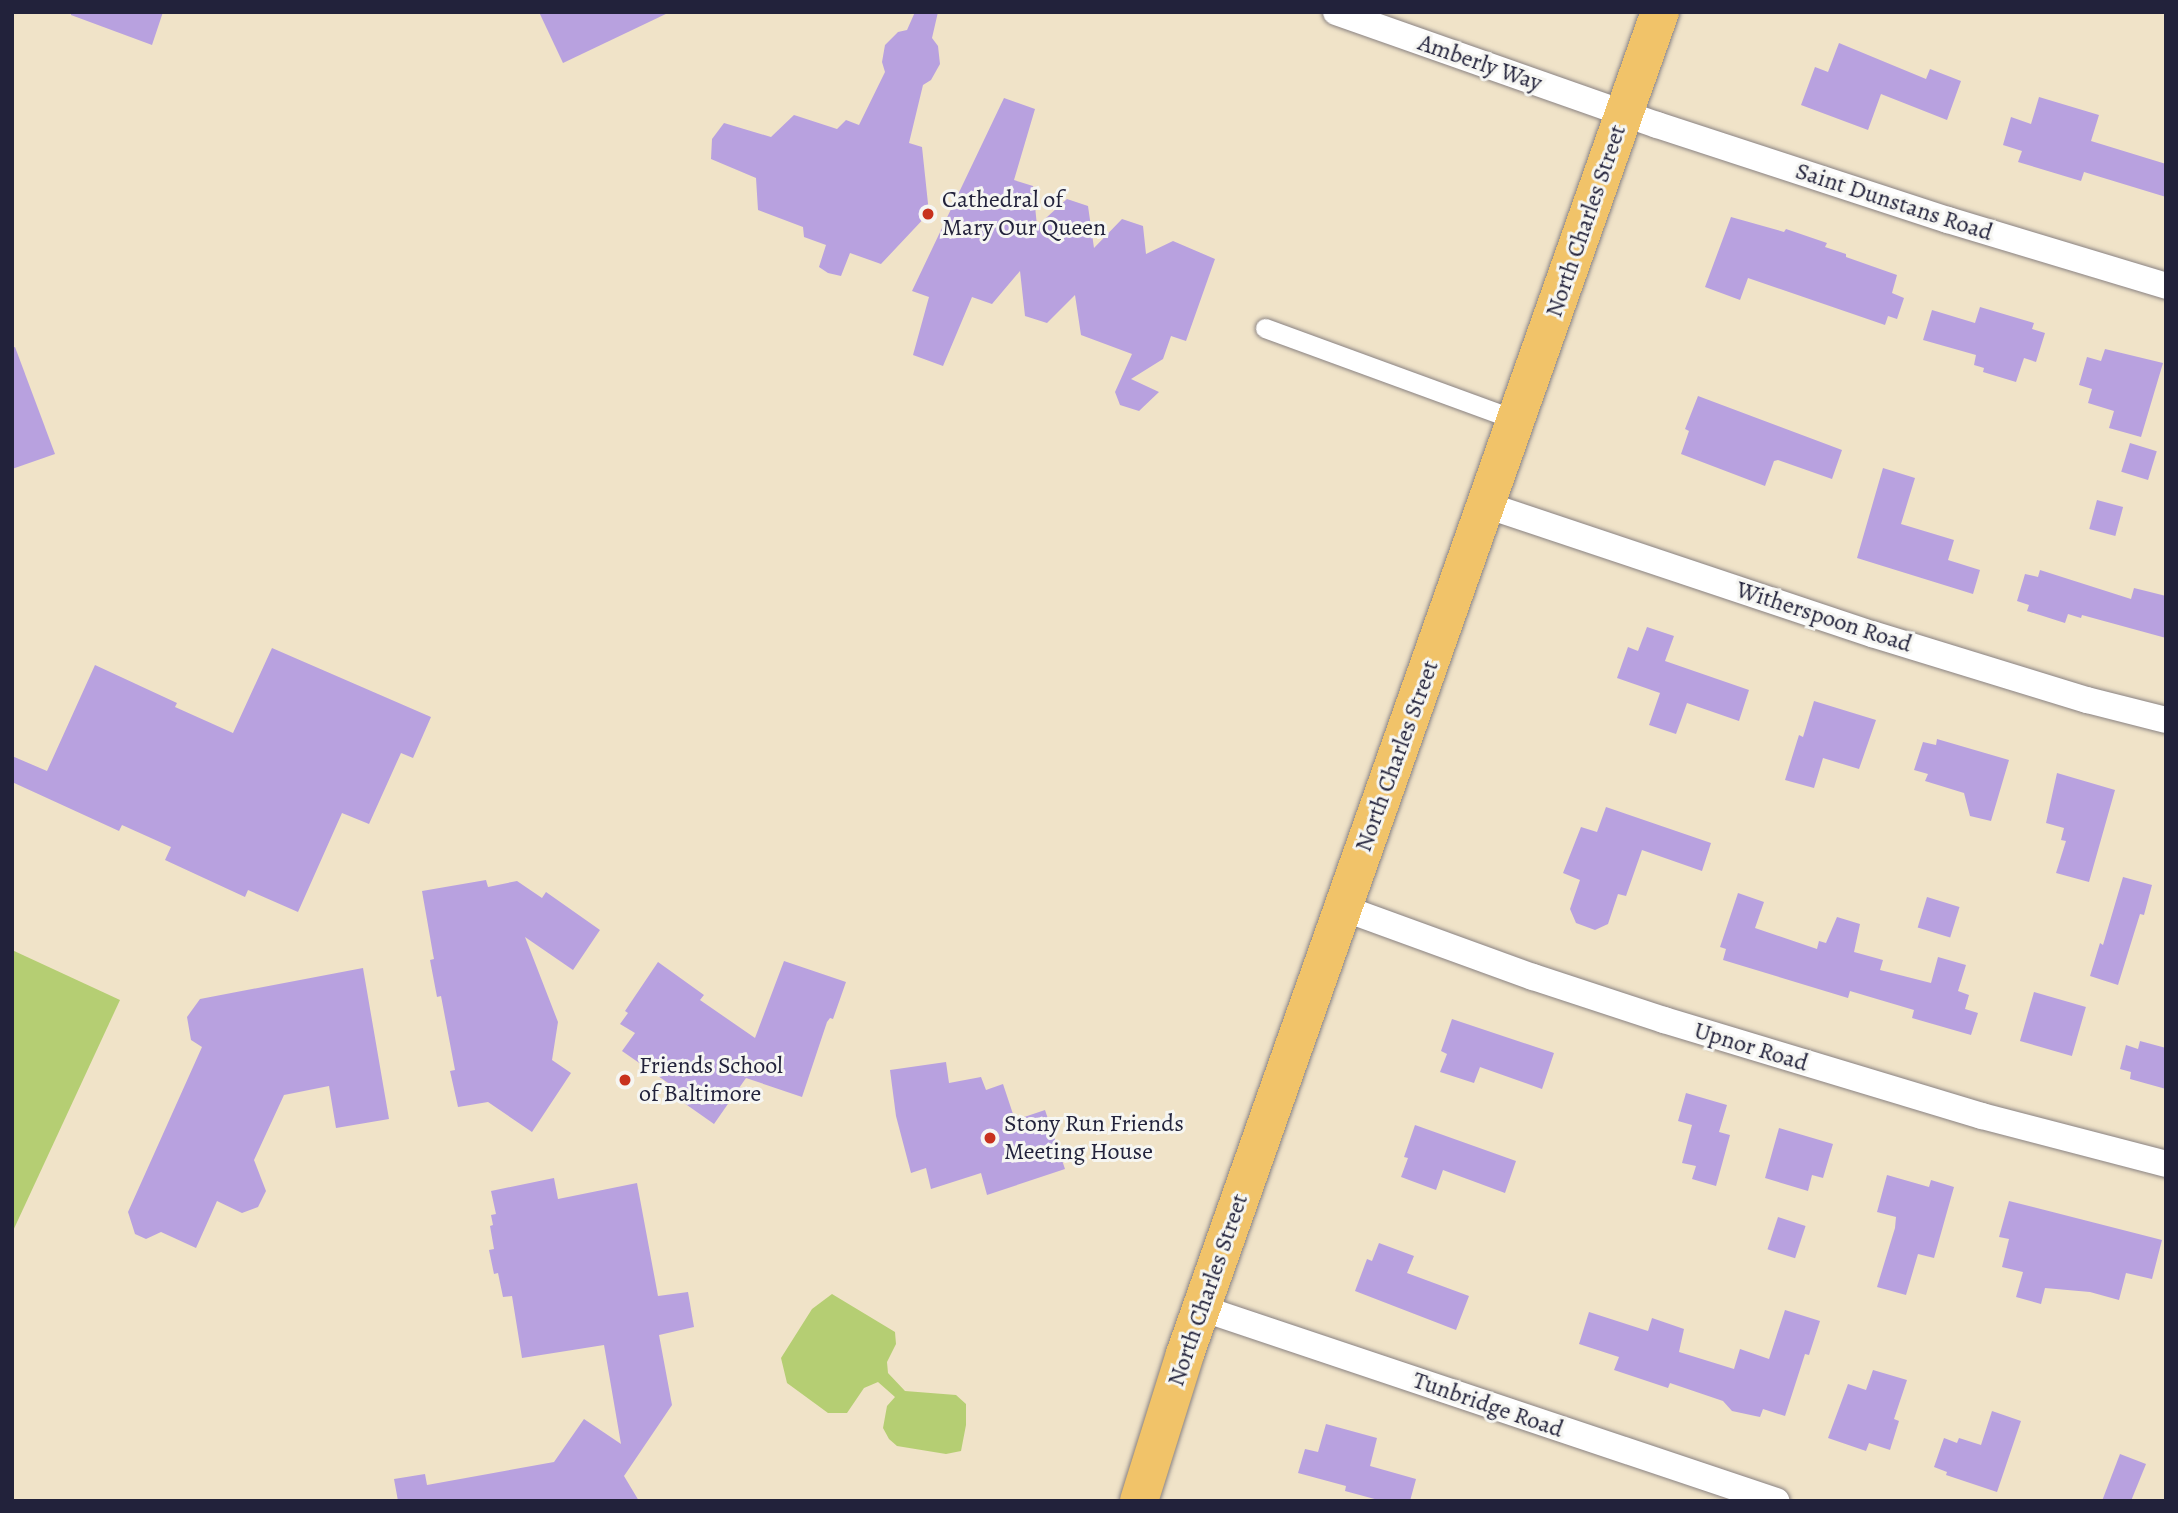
<!DOCTYPE html>
<style>
body{margin:0}
#map{position:relative;width:2178px;height:1513px;overflow:hidden;background:#f0e3c8;font-family:Alegreya,serif}
div>[style]{position:absolute}
[style*='--x']{left:calc(var(--x)*1px);top:calc(var(--y)*1px);width:calc(var(--w)*1px);rotate:calc(var(--a)*1deg)}
.green>*{inset:0;background:#b5ce73}
.building>*{inset:0;background:#b8a1df;transform-origin:0 0}
.roads{filter:drop-shadow(0 0 2px #898282) drop-shadow(0 0 2px #898282)}
.pedestrian>*{height:19px;margin:-9.5px;padding:0 9.5px;transform-origin:9.5px;border-radius:9.5px;background:#fff}
.minor>*{height:26px;margin:-13px;padding:0 13px;transform-origin:13px;border-radius:13px;background:#fff}
.primary>*{height:38px;margin:-19px;padding:0 19px;transform-origin:19px;border-radius:19px;background:#f1c369}
.dots>*{width:19px;height:19px;translate:-50% -50%;box-sizing:border-box;border:4px solid #f6f6f2;border-radius:50%}
span{translate:-50% -50%;white-space:nowrap;text-align:center;line-height:1.15;-webkit-text-stroke:6px #f6f6f2;paint-order:stroke}
.street-label{font-size:24px;color:#22223b}
.poi-label{font-size:24px;color:#22223b}
.left{translate:0 -50%;text-align:left}
.frame{position:absolute;inset:0;border:14px solid #22223b;pointer-events:none}
</style>
<div id="map">
<div class="green">
<i style="clip-path:polygon(12px 950px,120px 1000px,12px 1233px)"></i>
<i style="clip-path:polygon(832px 1294px,895px 1332px,896px 1344px,887px 1362px,888px 1373px,905px 1391px,956px 1395px,966px 1404px,966px 1425px,961px 1451px,946px 1454px,897px 1446px,889px 1439px,883px 1428px,887px 1406px,895px 1397px,878px 1382px,864px 1388px,847px 1413px,828px 1413px,787px 1383px,781px 1358px,812px 1309px)"></i>
</div>
<div class="building">
<i style="clip-path:polygon(71px 12px,163px 12px,152px 45px,71px 15px)"></i>
<i style="clip-path:polygon(539px 12px,670px 12px,563px 63px)"></i>
<i style="clip-path:polygon(915px 12px,938px 12px,932px 38px,938px 46px,940px 64px,931px 80px,923px 85px,909px 143px,922px 147px,929px 213px,881px 264px,850px 253px,841px 276px,828px 273px,819px 267px,826px 245px,804px 237px,803px 227px,758px 210px,756px 178px,711px 159px,712px 139px,724px 123px,771px 137px,794px 115px,837px 129px,846px 120px,859px 125px,885px 72px,882px 62px,885px 45px,898px 32px,907px 30px)"></i>
<i style="clip-path:polygon(1839px 43px,1926px 79px,1930px 69px,1961px 81px,1947px 120px,1881px 94px,1868px 130px,1801px 105px,1815px 67px,1828px 72px)"></i>
<i style="clip-path:polygon(2039px 97px,2099px 115px,2091px 141px,2166px 164px,2166px 197px,2084px 172px,2081px 181px,2018px 162px,2022px 151px,2003px 145px,2011px 117px,2031px 124px)"></i>
<i style="clip-path:polygon(1004px 98px,1035px 109px,1014px 180px,1033px 186px,1037px 226px,1067px 199px,1088px 206px,1094px 248px,1122px 219px,1143px 226px,1146px 254px,1173px 241px,1215px 259px,1186px 341px,1171px 336px,1163px 359px,1131px 379px,1159px 392px,1139px 411px,1120px 405px,1115px 392px,1132px 354px,1081px 335px,1075px 295px,1047px 323px,1025px 316px,1020px 271px,992px 304px,972px 297px,943px 366px,913px 355px,929px 297px,912px 291px)"></i>
<i style="clip-path:polygon(1731px 217px,1784px 232px,1786px 229px,1827px 243px,1825px 247px,1846px 254px,1846px 257px,1897px 275px,1892px 293px,1904px 298px,1897px 319px,1888px 316px,1885px 325px,1748px 278px,1740px 300px,1705px 287px)"></i>
<i style="clip-path:polygon(1980px 307px,2034px 323px,2032px 329px,2045px 333px,2036px 362px,2024px 358px,2016px 382px,1983px 372px,1984px 368px,1974px 365px,1976px 355px,1923px 340px,1932px 310px,1975px 323px)"></i>
<i style="clip-path:polygon(15px 347px,55px 454px,12px 469px,12px 348px)"></i>
<i style="clip-path:polygon(2105px 349px,2163px 363px,2141px 437px,2109px 428px,2114px 411px,2088px 403px,2092px 389px,2079px 385px,2087px 357px,2101px 361px)"></i>
<i style="clip-path:polygon(1698px 396px,1842px 450px,1832px 479px,1778px 460px,1774px 461px,1765px 486px,1681px 454px,1689px 431px,1685px 429px)"></i>
<i style="left:2130px;top:443px;width:28px;height:30px;rotate:17deg"></i>
<i style="clip-path:polygon(1883px 468px,1915px 478px,1901px 524px,1954px 540px,1948px 560px,1980px 570px,1973px 594px,1857px 558px)"></i>
<i style="left:2097px;top:500px;width:27px;height:30px;rotate:15deg"></i>
<i style="clip-path:polygon(2040px 570px,2131px 599px,2134px 588px,2166px 596px,2166px 638px,2082px 615px,2081px 618px,2068px 614px,2065px 623px,2027px 611px,2029px 605px,2017px 601px,2025px 574px,2038px 577px)"></i>
<i style="clip-path:polygon(1647px 627px,1674px 636px,1665px 661px,1749px 690px,1739px 721px,1687px 703px,1676px 734px,1649px 725px,1660px 693px,1617px 678px,1628px 647px,1638px 651px)"></i>
<i style="clip-path:polygon(272px 648px,431px 717px,413px 758px,401px 753px,369px 824px,342px 813px,298px 912px,248px 890px,245px 897px,165px 860px,171px 847px,122px 825px,119px 831px,12px 782px,12px 756px,47px 771px,95px 665px,177px 703px,175px 707px,233px 733px)"></i>
<i style="clip-path:polygon(1814px 701px,1876px 720px,1859px 769px,1823px 758px,1814px 788px,1785px 780px,1799px 735px,1803px 737px)"></i>
<i style="clip-path:polygon(1937px 739px,2009px 760px,1991px 821px,1970px 816px,1964px 793px,1925px 781px,1928px 774px,1914px 770px,1923px 742px,1936px 745px)"></i>
<i style="clip-path:polygon(2057px 773px,2115px 790px,2089px 882px,2056px 873px,2066px 841px,2061px 840px,2064px 828px,2046px 823px)"></i>
<i style="clip-path:polygon(1606px 807px,1711px 843px,1702px 871px,1642px 850px,1626px 896px,1618px 894px,1608px 924px,1595px 930px,1576px 923px,1570px 909px,1580px 880px,1563px 873px,1581px 827px,1597px 832px)"></i>
<i style="clip-path:polygon(2123px 877px,2152px 885px,2144px 915px,2140px 914px,2118px 985px,2090px 976px,2100px 943px,2103px 945px)"></i>
<i style="clip-path:polygon(486px 880px,488px 887px,517px 881px,542px 898px,546px 892px,600px 930px,573px 970px,525px 937px,558px 1022px,552px 1060px,571px 1073px,532px 1132px,488px 1102px,458px 1107px,450px 1071px,455px 1070px,441px 996px,437px 997px,430px 960px,434px 959px,433px 954px,422px 891px)"></i>
<i style="clip-path:polygon(1738px 893px,1764px 902px,1755px 928px,1817px 949px,1819px 941px,1826px 943px,1837px 917px,1860px 924px,1854px 952px,1883px 960px,1880px 970px,1931px 983px,1938px 957px,1966px 965px,1958px 991px,1969px 995px,1965px 1009px,1978px 1013px,1971px 1035px,1912px 1018px,1914px 1010px,1850px 991px,1848px 998px,1723px 960px,1726px 949px,1720px 947px)"></i>
<i style="left:1927px;top:897px;width:34px;height:32px;rotate:17deg"></i>
<i style="clip-path:polygon(784px 961px,846px 982px,833px 1019px,830px 1018px,827px 1022px,802px 1097px,746px 1078px,714px 1124px,667px 1091px,671px 1085px,622px 1051px,635px 1033px,620px 1024px,628px 1013px,625px 1011px,658px 962px,704px 995px,700px 1000px,755px 1038px)"></i>
<i style="clip-path:polygon(363px 968px,389px 1119px,336px 1128px,329px 1086px,284px 1095px,254px 1160px,266px 1191px,258px 1207px,242px 1213px,217px 1201px,196px 1248px,161px 1232px,146px 1239px,135px 1234px,128px 1212px,202px 1047px,191px 1040px,187px 1017px,200px 999px)"></i>
<i style="left:2034px;top:992px;width:54px;height:51px;rotate:16deg"></i>
<i style="clip-path:polygon(1452px 1019px,1554px 1053px,1542px 1089px,1480px 1067px,1474px 1083px,1440px 1072px,1447px 1054px,1441px 1051px)"></i>
<i style="clip-path:polygon(2140px 1041px,2166px 1048px,2166px 1089px,2130px 1079px,2131px 1072px,2120px 1069px,2126px 1045px,2138px 1049px)"></i>
<i style="clip-path:polygon(946px 1062px,949px 1083px,981px 1077px,986px 1090px,1003px 1084px,1015px 1120px,1045px 1110px,1065px 1169px,987px 1195px,981px 1173px,931px 1189px,926px 1168px,911px 1173px,896px 1116px,890px 1070px)"></i>
<i style="clip-path:polygon(1686px 1093px,1727px 1105px,1719px 1132px,1730px 1135px,1716px 1186px,1692px 1179px,1696px 1166px,1682px 1163px,1692px 1125px,1678px 1121px)"></i>
<i style="clip-path:polygon(1415px 1125px,1516px 1161px,1505px 1193px,1443px 1170px,1436px 1190px,1401px 1177px,1408px 1158px,1404px 1157px)"></i>
<i style="clip-path:polygon(1779px 1128px,1833px 1144px,1823px 1178px,1812px 1175px,1808px 1191px,1765px 1178px)"></i>
<i style="clip-path:polygon(1887px 1175px,1929px 1187px,1931px 1180px,1954px 1187px,1934px 1258px,1918px 1254px,1906px 1295px,1877px 1287px,1895px 1228px,1896px 1217px,1877px 1212px)"></i>
<i style="clip-path:polygon(554px 1178px,558px 1199px,637px 1183px,658px 1296px,688px 1292px,694px 1327px,659px 1335px,672px 1405px,624px 1476px,639px 1501px,398px 1501px,394px 1479px,425px 1474px,427px 1485px,554px 1462px,584px 1419px,621px 1444px,604px 1345px,522px 1358px,512px 1296px,503px 1297px,498px 1273px,494px 1274px,489px 1250px,494px 1249px,490px 1226px,493px 1225px,491px 1215px,496px 1214px,491px 1191px)"></i>
<i style="clip-path:polygon(2009px 1201px,2162px 1240px,2152px 1279px,2126px 1273px,2119px 1300px,2090px 1292px,2045px 1288px,2041px 1304px,2016px 1297px,2023px 1272px,2002px 1267px,2009px 1239px,1999px 1237px)"></i>
<i style="left:1778px;top:1217px;width:29px;height:34px;rotate:18deg"></i>
<i style="clip-path:polygon(1379px 1243px,1414px 1256px,1407px 1273px,1469px 1296px,1456px 1330px,1355px 1291px,1367px 1259px,1372px 1261px)"></i>
<i style="clip-path:polygon(1785px 1310px,1820px 1321px,1809px 1355px,1805px 1354px,1785px 1416px,1763px 1409px,1760px 1417px,1732px 1411px,1723px 1401px,1670px 1383px,1668px 1388px,1614px 1370px,1619px 1357px,1579px 1344px,1589px 1312px,1648px 1331px,1652px 1318px,1684px 1329px,1679px 1352px,1734px 1369px,1740px 1349px,1769px 1359px)"></i>
<i style="clip-path:polygon(1873px 1370px,1907px 1380px,1894px 1419px,1899px 1421px,1890px 1450px,1869px 1443px,1866px 1451px,1828px 1438px,1848px 1384px,1866px 1390px)"></i>
<i style="clip-path:polygon(1992px 1411px,2021px 1421px,1997px 1492px,1946px 1475px,1947px 1472px,1934px 1467px,1944px 1438px,1957px 1443px,1959px 1438px,1981px 1445px)"></i>
<i style="clip-path:polygon(1326px 1424px,1377px 1438px,1370px 1466px,1416px 1479px,1410px 1501px,1382px 1501px,1345px 1491px,1346px 1486px,1298px 1473px,1305px 1449px,1318px 1452px)"></i>
<i style="clip-path:polygon(2120px 1454px,2146px 1464px,2131px 1501px,2102px 1501px)"></i>
</div>
<div class="roads">
<div class="pedestrian">
<i style="--x:1265;--y:328;--w:267;--a:20.1"></i>
</div>
<div class="minor">
<i style="--x:1336;--y:12;--w:340;--a:19.4"></i>
<i style="--x:1657;--y:125;--w:306;--a:18.1"></i>
<i style="--x:1948;--y:220;--w:228;--a:16.8"></i>
<i style="--x:1486;--y:505;--w:407;--a:18.5"></i>
<i style="--x:1872;--y:634;--w:225;--a:17.1"></i>
<i style="--x:2087;--y:700;--w:81;--a:14.2"></i>
<i style="--x:1343;--y:908;--w:202;--a:20"></i>
<i style="--x:1533;--y:977;--w:138;--a:18.2"></i>
<i style="--x:1664;--y:1020;--w:332;--a:16.8"></i>
<i style="--x:1982;--y:1116;--w:190;--a:14.6"></i>
<i style="--x:1201;--y:1308;--w:607;--a:18.55"></i>
</div>
<div class="primary">
<i style="--x:1139;--y:1501;--w:154;--a:-72.6"></i>
<i style="--x:1185;--y:1354;--w:1424;--a:-70.51"></i>
</div>
</div>
<div class="dots">
<i style="left:928px;top:214px;background:#c8321e"></i>
<i style="left:625px;top:1080px;background:#c8321e"></i>
<i style="left:990px;top:1138px;background:#c8321e"></i>
</div>
<div class="street-label">
<span style="left:1480px;top:63px;rotate:19deg">Amberly Way</span>
<span style="left:1894px;top:202px;rotate:18deg">Saint Dunstans Road</span>
<span style="left:1586px;top:221px;rotate:-71deg">North Charles Street</span>
<span style="left:1824px;top:617px;rotate:18deg">Witherspoon Road</span>
<span style="left:1397px;top:756px;rotate:-70deg">North Charles Street</span>
<span style="left:1751px;top:1047px;rotate:17deg">Upnor Road</span>
<span style="left:1208px;top:1290px;rotate:-71deg">North Charles Street</span>
<span style="left:1488px;top:1405px;rotate:19deg">Tunbridge Road</span>
</div>
<div class="poi-label">
<span class="left" style="left:942px;top:214px">Cathedral of<br>Mary Our Queen</span>
<span class="left" style="left:639px;top:1080px">Friends School<br>of Baltimore</span>
<span class="left" style="left:1004px;top:1138px">Stony Run Friends<br>Meeting House</span>
</div>
<div class="frame"></div>
</div>
